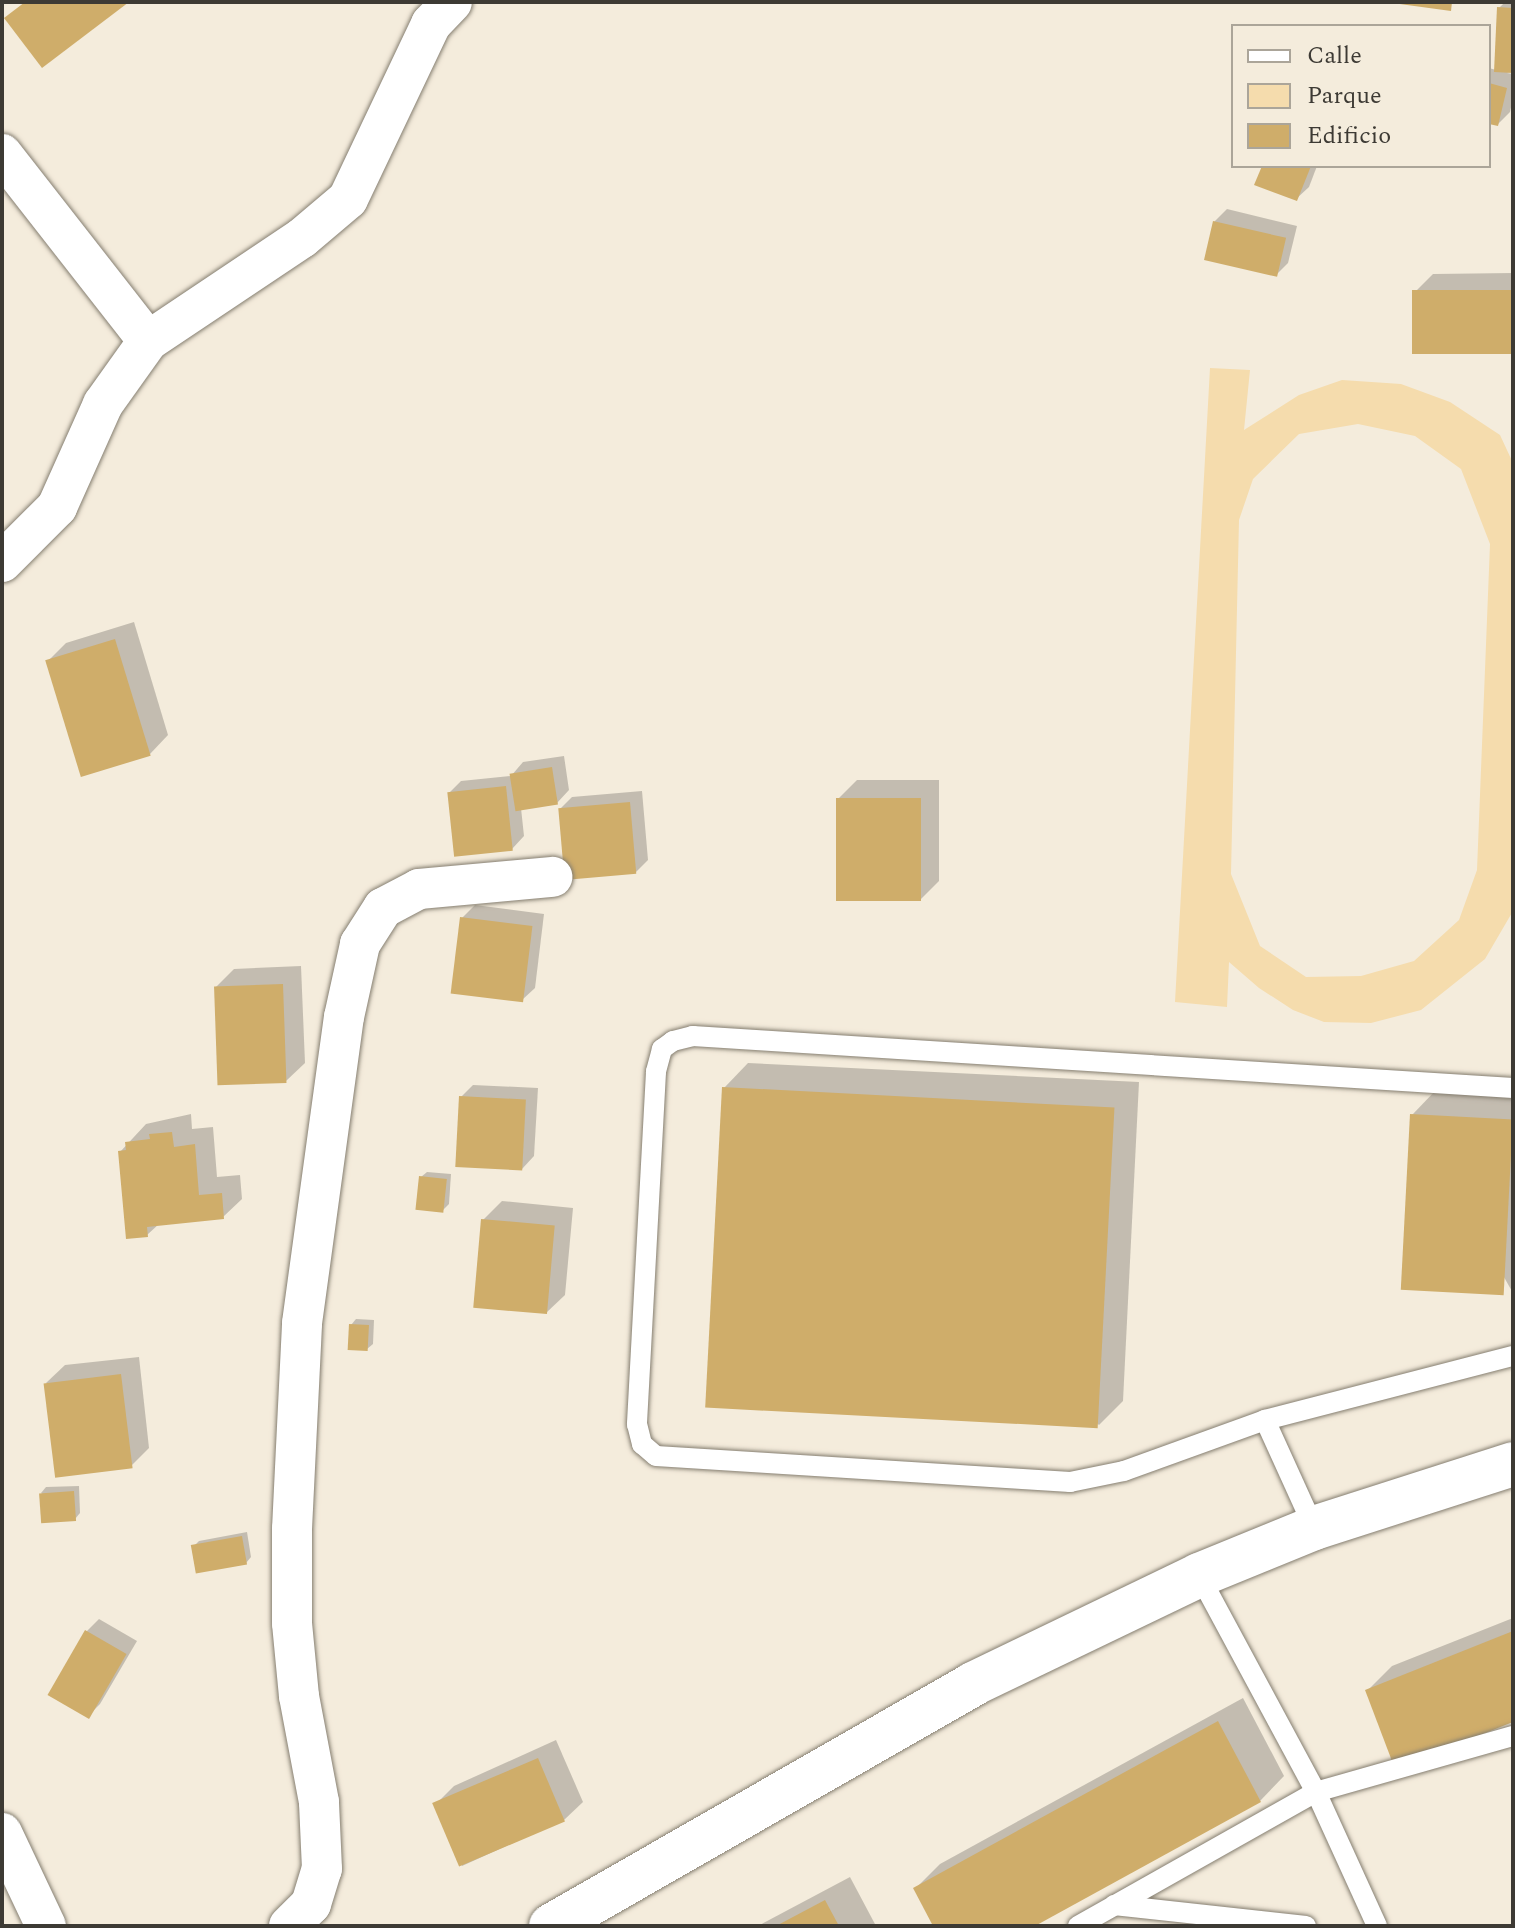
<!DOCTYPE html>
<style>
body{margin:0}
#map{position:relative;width:1515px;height:1928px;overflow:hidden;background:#f4ecdc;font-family:Spectral,serif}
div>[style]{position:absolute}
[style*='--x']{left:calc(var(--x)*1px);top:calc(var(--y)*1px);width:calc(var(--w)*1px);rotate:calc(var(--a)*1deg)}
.green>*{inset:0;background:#f5dcad}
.shadow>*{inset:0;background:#0003}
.building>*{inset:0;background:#cfad6a;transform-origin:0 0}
.roads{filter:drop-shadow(0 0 2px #857e70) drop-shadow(0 0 2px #857e70)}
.lane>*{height:20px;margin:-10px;padding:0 10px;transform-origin:10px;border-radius:10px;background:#fff}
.street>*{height:40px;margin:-20px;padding:0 20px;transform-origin:20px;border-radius:20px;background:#fff}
.primary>*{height:44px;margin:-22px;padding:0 22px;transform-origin:22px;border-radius:22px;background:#fff}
span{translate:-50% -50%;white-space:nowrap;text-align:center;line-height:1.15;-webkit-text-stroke:7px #f4ecdc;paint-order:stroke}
.frame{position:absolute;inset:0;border:4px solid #3d3a34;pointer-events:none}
.legend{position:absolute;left:1231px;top:24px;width:260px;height:144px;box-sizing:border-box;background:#f4ecdc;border:2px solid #aba599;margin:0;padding:10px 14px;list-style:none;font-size:24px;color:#3d3a34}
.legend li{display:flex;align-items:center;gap:16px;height:40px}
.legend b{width:40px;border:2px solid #aba599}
</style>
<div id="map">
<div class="green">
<i style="clip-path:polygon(evenodd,1210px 368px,1250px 370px,1244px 430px,1299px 395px,1342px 380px,1401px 384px,1450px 402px,1500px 435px,1513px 463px,1513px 911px,1485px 959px,1421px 1010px,1371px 1023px,1324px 1022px,1293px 1010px,1259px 988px,1229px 962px,1227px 1007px,1175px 1002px,1210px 368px,1358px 424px,1415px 436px,1461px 469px,1490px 544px,1477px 870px,1459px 920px,1414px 961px,1361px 976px,1306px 977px,1260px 946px,1231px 874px,1239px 520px,1253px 479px,1299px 434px,1358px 424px)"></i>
</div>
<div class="shadow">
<i style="clip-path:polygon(1505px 2px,1513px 2px,1513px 71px,1507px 73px,1513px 74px,1513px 98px,1510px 112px,1498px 124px,1489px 122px,1489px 68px,1496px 70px,1499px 8px)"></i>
<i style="clip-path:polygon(1264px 166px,1317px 166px,1309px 187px,1296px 199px)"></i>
<i style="clip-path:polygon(1227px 209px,1297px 226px,1288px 263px,1276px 275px,1214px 222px)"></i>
<i style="clip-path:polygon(1513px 273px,1513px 352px,1414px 293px,1433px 274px)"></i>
<i style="clip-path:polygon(134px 622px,168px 735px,150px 754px,47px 662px,66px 643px)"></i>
<i style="clip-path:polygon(564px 756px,569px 790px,557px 803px,521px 808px,524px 836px,512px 849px,449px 793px,461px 781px,511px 776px,523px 762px)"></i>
<i style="clip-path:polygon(857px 780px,939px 780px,939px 881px,920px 900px,838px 799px)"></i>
<i style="clip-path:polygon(642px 791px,648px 860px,636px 872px,560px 809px,572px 797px)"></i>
<i style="clip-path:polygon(475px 905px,544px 914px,535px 988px,522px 1000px,462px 918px)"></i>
<i style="clip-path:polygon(301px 966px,305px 1063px,286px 1081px,216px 987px,234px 969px)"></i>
<i style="clip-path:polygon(748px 1063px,1139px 1082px,1123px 1401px,1099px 1425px,724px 1088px)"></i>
<i style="clip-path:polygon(473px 1085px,538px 1088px,534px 1156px,522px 1169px,461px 1097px)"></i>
<i style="clip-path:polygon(1436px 1090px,1513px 1094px,1513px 1293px,1412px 1115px)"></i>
<i style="clip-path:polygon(191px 1114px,192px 1129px,213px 1127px,217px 1177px,240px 1175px,242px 1199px,223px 1217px,159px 1224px,147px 1235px,120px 1152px,146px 1124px)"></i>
<i style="clip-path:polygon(427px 1172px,451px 1174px,449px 1204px,443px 1210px,421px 1177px)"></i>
<i style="clip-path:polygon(502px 1201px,573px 1208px,565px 1295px,546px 1313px,483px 1220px)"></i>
<i style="clip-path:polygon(356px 1319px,374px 1320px,373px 1344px,367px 1349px,351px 1325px)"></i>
<i style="clip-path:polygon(139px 1357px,149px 1448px,131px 1466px,46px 1383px,65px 1365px)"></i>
<i style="clip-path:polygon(79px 1486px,80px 1513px,75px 1519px,41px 1493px,46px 1487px)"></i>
<i style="clip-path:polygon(247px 1532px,251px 1557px,246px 1563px,193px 1547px,199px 1541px)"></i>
<i style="clip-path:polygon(1513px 1618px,1513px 1720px,1367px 1691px,1392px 1666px)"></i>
<i style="clip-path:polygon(99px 1619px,137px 1641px,100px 1704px,88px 1716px,87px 1631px)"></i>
<i style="clip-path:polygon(1243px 1698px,1284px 1776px,1260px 1801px,1031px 1926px,935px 1926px,915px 1889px,940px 1864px)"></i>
<i style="clip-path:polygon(556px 1740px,583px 1802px,564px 1820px,462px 1866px,435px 1805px,454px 1786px)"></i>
<i style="clip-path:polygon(850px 1877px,876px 1926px,758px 1926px)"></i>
</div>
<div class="building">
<i style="clip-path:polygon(25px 2px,129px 2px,42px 68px,4px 18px)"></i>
<i style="clip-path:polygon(1385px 2px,1452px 2px,1451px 11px)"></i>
<i style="clip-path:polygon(1497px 7px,1513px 8px,1513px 73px,1494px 72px)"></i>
<i style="clip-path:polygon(1489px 83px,1507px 88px,1498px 126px,1489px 124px)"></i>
<i style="clip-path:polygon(1262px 166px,1311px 166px,1297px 201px,1254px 185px)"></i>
<i style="left:1213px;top:221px;width:75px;height:40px;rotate:13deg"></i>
<i style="left:1513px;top:290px;width:64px;height:101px;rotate:90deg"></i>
<i style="left:115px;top:639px;width:122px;height:73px;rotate:73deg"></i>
<i style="left:552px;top:767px;width:38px;height:43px;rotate:81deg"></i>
<i style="left:506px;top:786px;width:65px;height:59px;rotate:84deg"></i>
<i style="left:836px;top:798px;width:85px;height:103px"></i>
<i style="left:630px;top:802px;width:72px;height:72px;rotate:85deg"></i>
<i style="left:460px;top:917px;width:73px;height:77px;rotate:7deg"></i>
<i style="left:283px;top:984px;width:99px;height:69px;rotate:88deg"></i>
<i style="left:722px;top:1087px;width:393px;height:321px;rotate:3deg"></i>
<i style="left:459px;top:1096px;width:67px;height:71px;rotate:3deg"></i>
<i style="left:1410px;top:1114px;width:103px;height:176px;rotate:3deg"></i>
<i style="clip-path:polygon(172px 1132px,174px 1147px,195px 1144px,199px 1195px,222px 1193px,224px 1219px,147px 1227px,148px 1237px,126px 1239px,118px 1151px,126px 1150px,125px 1142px,150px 1139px,149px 1134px)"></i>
<i style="left:419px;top:1176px;width:28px;height:34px;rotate:6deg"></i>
<i style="left:481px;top:1219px;width:74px;height:89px;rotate:5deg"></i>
<i style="left:349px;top:1324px;width:20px;height:26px;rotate:3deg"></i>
<i style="left:121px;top:1374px;width:95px;height:78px;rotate:83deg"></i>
<i style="left:74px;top:1491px;width:30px;height:35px;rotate:86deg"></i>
<i style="left:242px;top:1536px;width:29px;height:52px;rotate:80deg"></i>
<i style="left:85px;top:1630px;width:48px;height:75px;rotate:30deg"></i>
<i style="clip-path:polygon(1513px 1631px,1513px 1722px,1395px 1769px,1365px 1690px)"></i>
<i style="clip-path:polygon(1218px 1721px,1261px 1802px,1035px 1926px,933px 1926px,913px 1888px)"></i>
<i style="left:538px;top:1758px;width:69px;height:115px;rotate:67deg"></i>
<i style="clip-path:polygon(825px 1900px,839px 1926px,776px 1926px)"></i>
</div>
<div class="roads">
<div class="lane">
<i style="--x:1513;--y:1088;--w:822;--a:-176.37"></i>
<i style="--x:693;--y:1036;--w:21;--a:166"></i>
<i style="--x:673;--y:1041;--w:14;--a:144"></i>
<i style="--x:662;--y:1049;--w:24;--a:105"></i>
<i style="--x:656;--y:1072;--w:353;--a:93.1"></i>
<i style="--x:637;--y:1424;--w:21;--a:76"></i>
<i style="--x:642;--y:1444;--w:18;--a:41"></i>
<i style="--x:656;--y:1456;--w:415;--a:3.6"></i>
<i style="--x:1070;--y:1482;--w:55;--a:-11.5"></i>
<i style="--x:1124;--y:1471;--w:150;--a:-19.9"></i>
<i style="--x:1265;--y:1420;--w:256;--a:-14.5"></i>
<i style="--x:1265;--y:1420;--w:119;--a:65.6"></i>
<i style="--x:1199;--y:1575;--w:247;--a:61.7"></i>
<i style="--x:1316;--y:1792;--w:147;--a:65.5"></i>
<i style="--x:1114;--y:1905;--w:193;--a:6.2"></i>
<i style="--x:1078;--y:1926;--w:273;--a:-29.4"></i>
<i style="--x:1316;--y:1792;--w:205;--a:-15.9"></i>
</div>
<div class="street">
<i style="--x:2;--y:154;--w:237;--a:52"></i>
<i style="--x:2;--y:562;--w:78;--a:-45"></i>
<i style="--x:57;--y:507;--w:113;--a:-65.9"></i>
<i style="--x:103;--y:404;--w:77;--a:-54.5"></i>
<i style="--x:148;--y:341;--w:185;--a:-33.8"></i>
<i style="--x:302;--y:238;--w:60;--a:-40.3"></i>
<i style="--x:348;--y:199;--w:194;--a:-64.6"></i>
<i style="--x:431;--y:24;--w:30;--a:-46"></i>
<i style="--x:2;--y:1833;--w:103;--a:64.7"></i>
<i style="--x:289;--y:1926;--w:31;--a:-45"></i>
<i style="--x:311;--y:1904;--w:37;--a:-73"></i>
<i style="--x:322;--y:1869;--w:67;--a:-92.6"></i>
<i style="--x:319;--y:1802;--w:108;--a:-100.7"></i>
<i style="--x:299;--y:1696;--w:73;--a:-95.5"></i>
<i style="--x:292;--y:1623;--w:94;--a:-90"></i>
<i style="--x:292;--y:1529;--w:206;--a:-87.2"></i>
<i style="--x:302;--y:1323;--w:309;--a:-82.2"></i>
<i style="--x:344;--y:1017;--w:75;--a:-77.6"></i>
<i style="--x:360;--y:944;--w:43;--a:-57.4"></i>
<i style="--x:383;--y:908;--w:41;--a:-27.8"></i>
<i style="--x:419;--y:889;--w:134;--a:-5.2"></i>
</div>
<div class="primary">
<i style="--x:551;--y:1926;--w:486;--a:-29.8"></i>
<i style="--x:973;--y:1684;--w:251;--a:-25.7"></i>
<i style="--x:1199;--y:1575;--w:124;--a:-22.2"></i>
<i style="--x:1314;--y:1528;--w:209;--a:-17.8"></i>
</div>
</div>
<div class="frame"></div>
<ul class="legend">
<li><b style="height:10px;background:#fff"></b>Calle</li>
<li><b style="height:22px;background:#f5dcad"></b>Parque</li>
<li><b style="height:22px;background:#cfad6a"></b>Edificio</li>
</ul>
</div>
